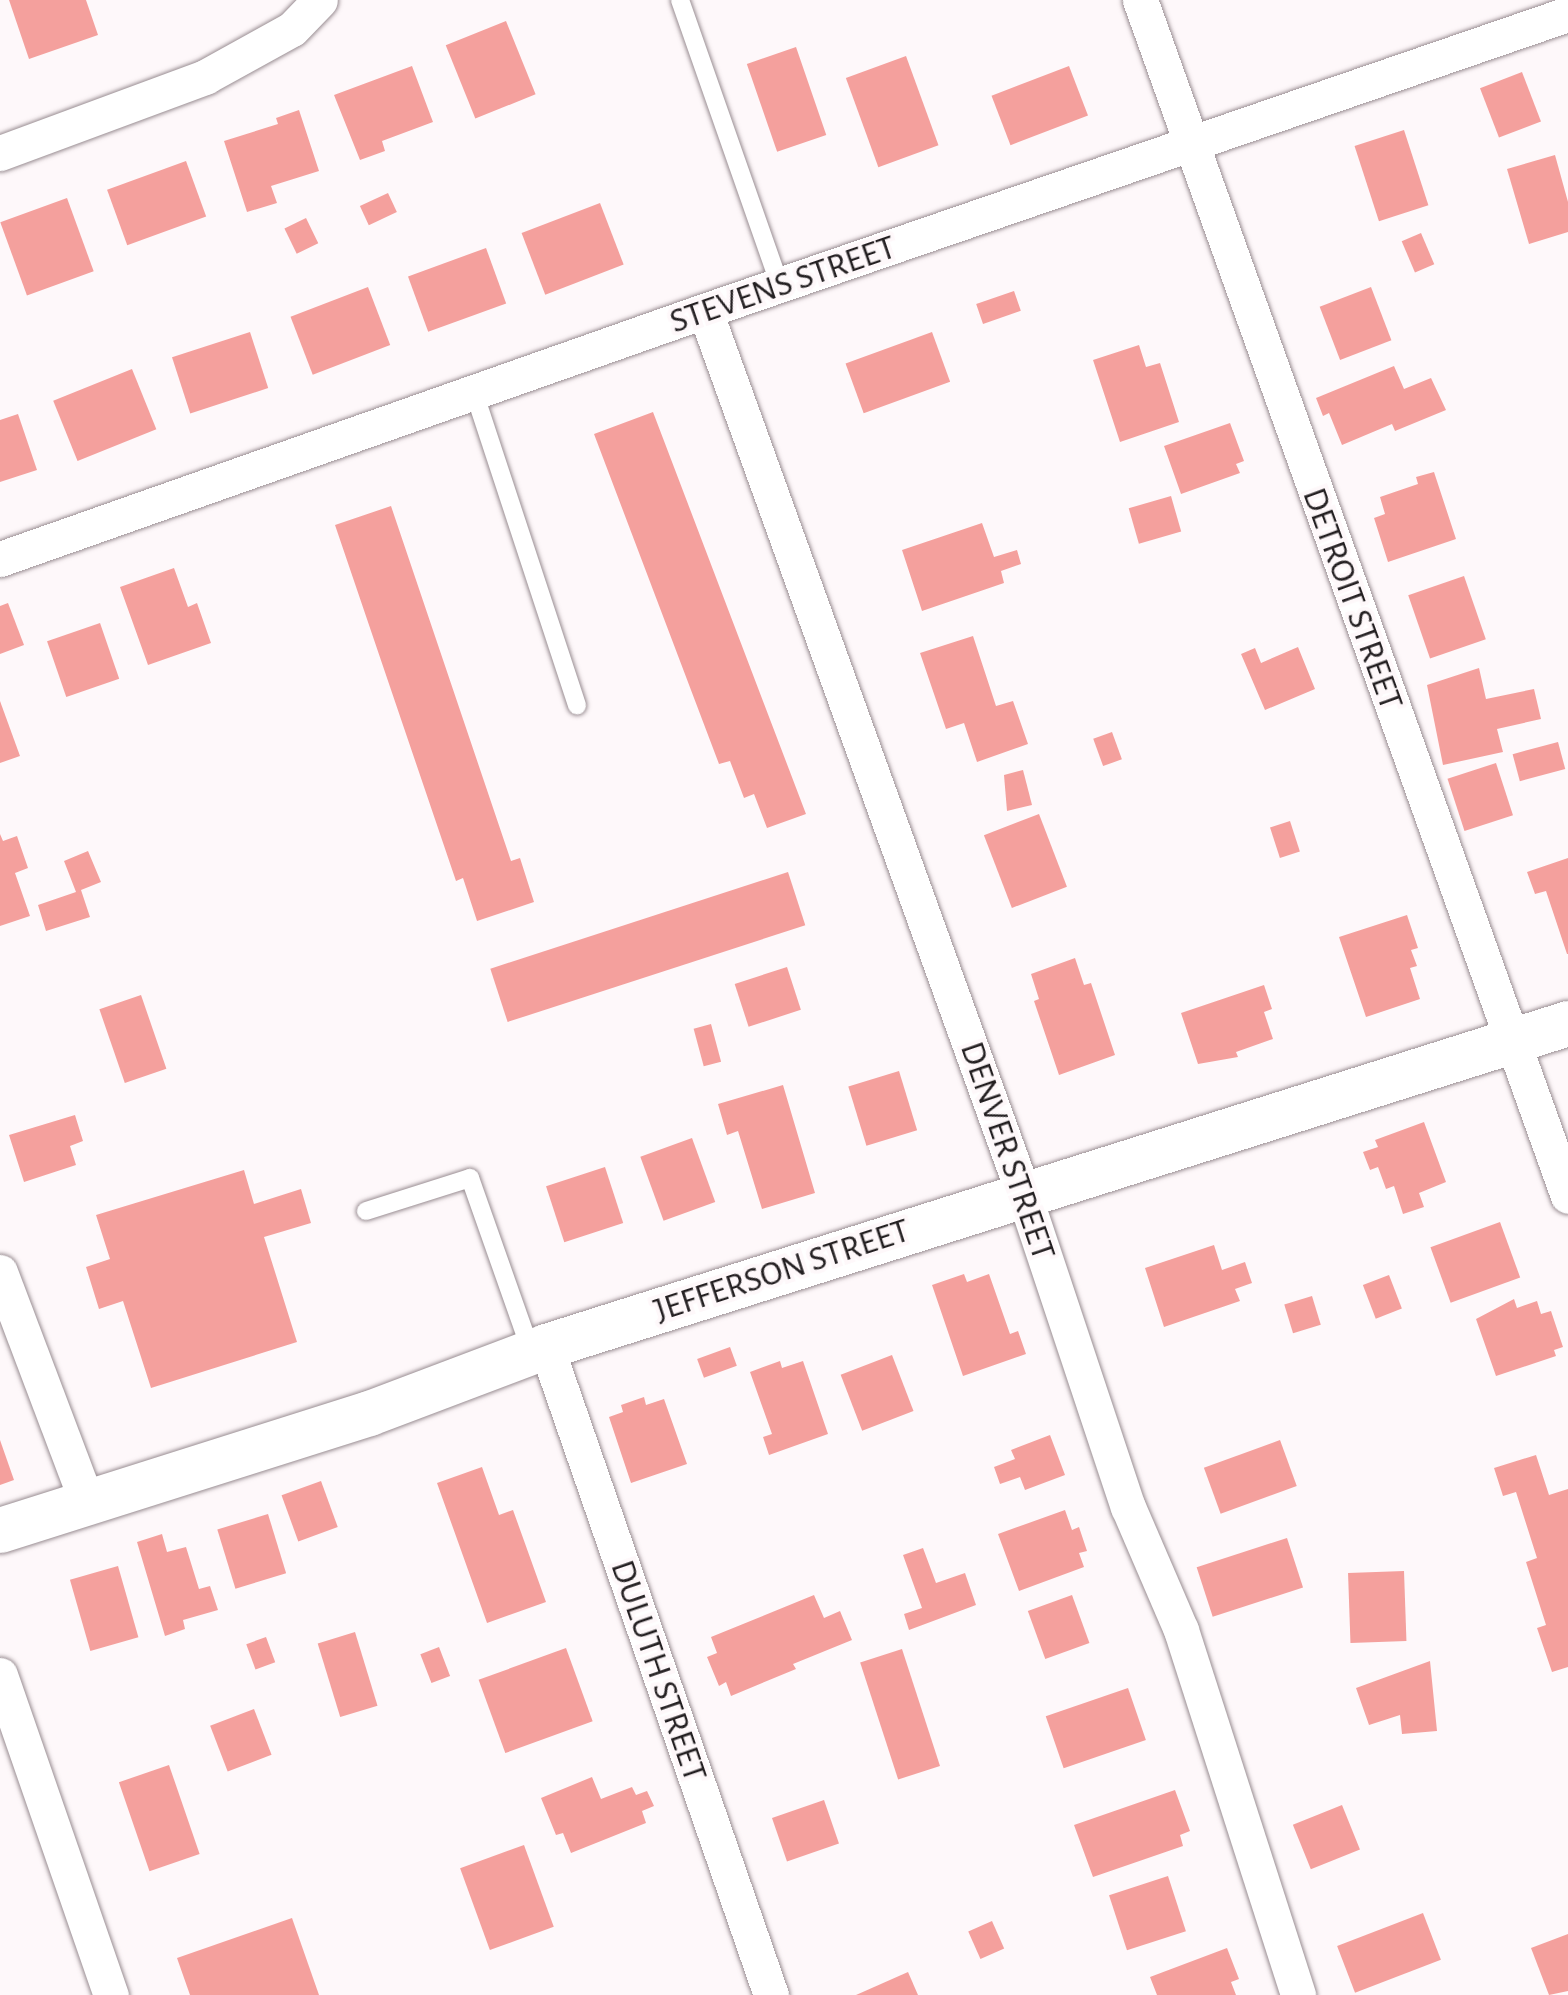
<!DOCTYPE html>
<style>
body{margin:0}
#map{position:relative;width:1568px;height:1995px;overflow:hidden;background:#fef8fa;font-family:"Alegreya Sans",sans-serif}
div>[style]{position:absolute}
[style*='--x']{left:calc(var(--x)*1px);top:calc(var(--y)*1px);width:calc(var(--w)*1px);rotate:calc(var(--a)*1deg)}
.building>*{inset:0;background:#f4a09d;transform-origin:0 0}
.roads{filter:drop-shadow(0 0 2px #998d92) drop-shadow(0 0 2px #998d92)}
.service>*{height:18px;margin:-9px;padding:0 9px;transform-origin:9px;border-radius:9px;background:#fff}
.minor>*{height:35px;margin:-17.5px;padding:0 17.5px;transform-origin:17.5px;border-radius:17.5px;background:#fff}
.tertiary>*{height:45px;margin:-22.5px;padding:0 22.5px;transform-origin:22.5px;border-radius:22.5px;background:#fff}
span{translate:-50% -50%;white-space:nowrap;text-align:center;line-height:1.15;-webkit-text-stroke:8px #fef8fa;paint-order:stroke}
.street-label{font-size:35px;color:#242022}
</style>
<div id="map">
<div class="building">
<i style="clip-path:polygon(9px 0,86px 0,98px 35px,29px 59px)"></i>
<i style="left:506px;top:21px;width:79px;height:65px;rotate:68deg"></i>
<i style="left:796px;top:47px;width:93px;height:52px;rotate:71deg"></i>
<i style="left:906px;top:56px;width:95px;height:64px;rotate:70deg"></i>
<i style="clip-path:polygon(412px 66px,433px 122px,382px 141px,385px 151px,360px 160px,334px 95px)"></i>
<i style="left:1069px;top:66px;width:53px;height:83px;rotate:69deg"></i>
<i style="left:1522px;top:72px;width:53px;height:45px;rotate:69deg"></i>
<i style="clip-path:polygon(299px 110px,319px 171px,271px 186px,277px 203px,247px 212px,224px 141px,278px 124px,276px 118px)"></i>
<i style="left:1404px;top:130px;width:79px;height:52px;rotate:72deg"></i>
<i style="clip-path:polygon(1555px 155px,1568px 202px,1568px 232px,1529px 244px,1507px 169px)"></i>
<i style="left:186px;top:161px;width:59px;height:84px;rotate:70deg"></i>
<i style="left:388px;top:193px;width:21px;height:31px;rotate:65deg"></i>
<i style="left:67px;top:198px;width:78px;height:71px;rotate:70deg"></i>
<i style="left:600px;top:203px;width:66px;height:84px;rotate:69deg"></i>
<i style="left:306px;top:218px;width:28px;height:24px;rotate:64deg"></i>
<i style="left:1421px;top:233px;width:34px;height:21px;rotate:67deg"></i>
<i style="left:486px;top:248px;width:59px;height:83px;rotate:70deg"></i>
<i style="left:368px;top:287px;width:62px;height:83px;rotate:69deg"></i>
<i style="left:1371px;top:287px;width:57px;height:55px;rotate:69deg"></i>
<i style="left:1014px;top:291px;width:21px;height:40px;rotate:71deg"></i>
<i style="left:250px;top:332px;width:59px;height:82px;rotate:72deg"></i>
<i style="left:932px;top:332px;width:53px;height:92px;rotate:70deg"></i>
<i style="clip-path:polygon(1139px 345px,1146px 367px,1160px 363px,1179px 422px,1120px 442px,1093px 360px)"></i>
<i style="clip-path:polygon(1394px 366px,1404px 389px,1431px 378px,1446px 410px,1395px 431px,1392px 424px,1342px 445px,1329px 413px,1323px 416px,1316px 398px)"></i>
<i style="left:132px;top:369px;width:65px;height:85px;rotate:68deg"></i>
<i style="clip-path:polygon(653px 412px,806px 814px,767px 828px,754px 794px,744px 798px,730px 761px,719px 764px,594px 434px)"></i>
<i style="clip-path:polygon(18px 414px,37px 470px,0 482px,0 420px)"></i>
<i style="clip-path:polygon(1230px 423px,1244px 461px,1236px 464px,1240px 473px,1181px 494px,1164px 446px)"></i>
<i style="clip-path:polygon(1434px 472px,1456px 539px,1388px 562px,1374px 518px,1385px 514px,1380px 497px,1418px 484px,1416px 477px)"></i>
<i style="left:1171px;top:496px;width:37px;height:44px;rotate:74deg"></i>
<i style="clip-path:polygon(391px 506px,511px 861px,520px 858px,534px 902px,477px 921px,463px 878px,456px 881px,335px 525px)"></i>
<i style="clip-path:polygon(982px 523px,994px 557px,1017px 550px,1021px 564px,1001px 571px,1004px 583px,922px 611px,902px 550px)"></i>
<i style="clip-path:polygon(174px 568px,188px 607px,197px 603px,211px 643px,148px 665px,120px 587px)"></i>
<i style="left:1464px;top:576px;width:67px;height:59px;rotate:71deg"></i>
<i style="clip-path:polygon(8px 603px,24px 645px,0 654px,0 606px)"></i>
<i style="left:100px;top:623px;width:59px;height:56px;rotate:71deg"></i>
<i style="clip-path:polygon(973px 636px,996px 706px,1013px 701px,1028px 744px,977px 762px,964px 723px,946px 729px,920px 653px)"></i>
<i style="clip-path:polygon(1298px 647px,1315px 689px,1265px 710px,1241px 654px,1255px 648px,1261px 663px)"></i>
<i style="clip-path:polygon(1479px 668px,1486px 699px,1534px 689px,1541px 719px,1497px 729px,1503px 752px,1443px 765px,1427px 685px)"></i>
<i style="clip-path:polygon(0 701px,20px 756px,0 763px)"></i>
<i style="left:1112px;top:732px;width:29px;height:20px;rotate:70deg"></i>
<i style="left:1558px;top:742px;width:28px;height:47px;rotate:75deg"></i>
<i style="left:1496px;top:763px;width:55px;height:51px;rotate:72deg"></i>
<i style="clip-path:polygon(1023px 770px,1032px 805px,1007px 811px,1004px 775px)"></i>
<i style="left:1039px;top:814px;width:78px;height:59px;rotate:69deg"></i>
<i style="left:1290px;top:821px;width:32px;height:21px;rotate:72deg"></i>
<i style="clip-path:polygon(0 834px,3px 841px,17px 836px,28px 868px,15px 873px,30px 916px,0 926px)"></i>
<i style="clip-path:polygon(88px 851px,101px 882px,81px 890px,90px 917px,46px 931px,38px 905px,76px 892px,64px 861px)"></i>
<i style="clip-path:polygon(1568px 858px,1568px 954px,1567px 954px,1546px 891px,1535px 894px,1527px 872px)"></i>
<i style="left:788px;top:872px;width:56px;height:313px;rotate:72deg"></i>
<i style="clip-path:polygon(1407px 915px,1418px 948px,1411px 950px,1417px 966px,1410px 968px,1420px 999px,1366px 1017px,1339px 937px)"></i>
<i style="clip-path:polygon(1075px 958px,1084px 985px,1091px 983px,1115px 1055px,1059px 1075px,1034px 1001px,1039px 999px,1031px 974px)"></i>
<i style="left:787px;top:967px;width:45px;height:55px;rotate:72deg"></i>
<i style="clip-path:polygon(1264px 985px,1272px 1009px,1264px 1012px,1273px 1039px,1236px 1052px,1238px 1057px,1198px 1064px,1181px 1013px)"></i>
<i style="left:141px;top:995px;width:78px;height:44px;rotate:71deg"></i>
<i style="left:711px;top:1024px;width:39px;height:18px;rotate:75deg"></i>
<i style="left:899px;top:1071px;width:62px;height:53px;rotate:73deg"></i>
<i style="clip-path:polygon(783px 1085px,815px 1193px,762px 1209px,738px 1131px,727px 1135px,718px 1104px)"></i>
<i style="clip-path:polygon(75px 1115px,83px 1141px,70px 1146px,76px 1165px,24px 1182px,9px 1135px)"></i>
<i style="clip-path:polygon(1424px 1122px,1446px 1182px,1419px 1193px,1424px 1207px,1403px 1214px,1394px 1186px,1386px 1189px,1378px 1167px,1370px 1170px,1363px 1152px,1378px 1147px,1375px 1140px)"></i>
<i style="left:692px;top:1138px;width:68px;height:55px;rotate:70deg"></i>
<i style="left:605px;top:1167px;width:59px;height:62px;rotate:72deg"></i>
<i style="clip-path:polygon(244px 1170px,254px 1204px,301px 1189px,311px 1223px,264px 1237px,297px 1342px,151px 1388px,123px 1301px,99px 1309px,86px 1267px,110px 1259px,96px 1215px)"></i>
<i style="left:1500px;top:1222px;width:59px;height:74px;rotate:70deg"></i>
<i style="clip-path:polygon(1214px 1245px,1222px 1270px,1245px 1262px,1252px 1283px,1235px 1289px,1240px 1301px,1164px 1327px,1145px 1268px)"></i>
<i style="clip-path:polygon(964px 1274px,967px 1282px,989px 1274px,1010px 1334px,1018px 1331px,1026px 1354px,963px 1376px,932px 1285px)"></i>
<i style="left:1389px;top:1275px;width:36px;height:28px;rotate:69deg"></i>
<i style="left:1312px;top:1296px;width:30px;height:29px;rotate:73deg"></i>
<i style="clip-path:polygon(1514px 1299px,1517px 1308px,1537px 1301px,1541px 1314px,1551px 1311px,1563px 1347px,1554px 1350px,1556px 1356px,1496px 1376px,1476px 1319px)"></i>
<i style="left:730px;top:1347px;width:20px;height:35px;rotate:70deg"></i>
<i style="left:892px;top:1355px;width:60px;height:55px;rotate:69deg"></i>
<i style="clip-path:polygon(780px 1361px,782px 1368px,803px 1361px,828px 1434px,769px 1455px,763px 1437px,772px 1434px,750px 1372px)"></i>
<i style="clip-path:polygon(644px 1397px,646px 1405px,664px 1399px,687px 1464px,631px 1483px,609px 1417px,623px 1412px,621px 1405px)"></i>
<i style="clip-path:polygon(1050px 1435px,1065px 1475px,1025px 1490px,1020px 1477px,1000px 1484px,994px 1467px,1015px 1459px,1011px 1450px)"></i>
<i style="clip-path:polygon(0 1440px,14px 1480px,0 1485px)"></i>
<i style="left:1280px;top:1440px;width:49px;height:81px;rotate:70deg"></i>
<i style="clip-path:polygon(1536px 1455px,1549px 1495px,1568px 1489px,1568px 1667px,1552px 1672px,1537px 1628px,1546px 1625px,1526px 1562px,1537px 1558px,1516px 1492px,1503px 1496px,1494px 1468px)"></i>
<i style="clip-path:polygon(482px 1467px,499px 1515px,513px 1510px,546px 1602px,487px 1623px,437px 1483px)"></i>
<i style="left:321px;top:1481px;width:49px;height:42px;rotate:70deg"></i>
<i style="clip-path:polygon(1065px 1510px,1072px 1530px,1079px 1527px,1087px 1551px,1079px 1553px,1084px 1567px,1019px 1591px,998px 1534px)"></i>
<i style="left:268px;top:1514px;width:62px;height:53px;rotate:73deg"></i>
<i style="clip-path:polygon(162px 1534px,167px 1552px,186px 1547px,199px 1589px,210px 1586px,218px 1610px,183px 1620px,185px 1629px,165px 1636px,137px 1542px)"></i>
<i style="left:1287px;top:1538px;width:52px;height:95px;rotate:72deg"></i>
<i style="clip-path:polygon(923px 1548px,936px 1583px,965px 1573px,976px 1605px,909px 1630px,904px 1614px,922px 1608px,903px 1555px)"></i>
<i style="left:118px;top:1566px;width:74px;height:50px;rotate:74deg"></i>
<i style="left:1404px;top:1571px;width:70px;height:56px;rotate:88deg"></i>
<i style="clip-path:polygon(814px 1595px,824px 1618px,840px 1611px,852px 1640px,793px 1664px,796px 1669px,731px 1696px,726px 1682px,719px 1686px,707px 1657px,717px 1653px,711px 1637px)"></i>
<i style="left:1072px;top:1595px;width:51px;height:47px;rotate:70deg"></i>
<i style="left:355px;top:1632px;width:77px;height:39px;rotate:73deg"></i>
<i style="left:266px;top:1637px;width:27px;height:21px;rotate:70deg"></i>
<i style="left:439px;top:1647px;width:31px;height:20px;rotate:69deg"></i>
<i style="left:566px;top:1648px;width:78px;height:93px;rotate:70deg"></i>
<i style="left:902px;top:1649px;width:123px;height:44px;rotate:72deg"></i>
<i style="clip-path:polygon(1430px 1661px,1437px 1731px,1402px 1734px,1400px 1715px,1369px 1725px,1356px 1688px)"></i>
<i style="left:1128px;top:1688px;width:55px;height:87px;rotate:71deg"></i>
<i style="left:254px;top:1709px;width:49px;height:47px;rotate:69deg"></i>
<i style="left:169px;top:1765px;width:94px;height:53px;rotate:71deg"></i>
<i style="clip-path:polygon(592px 1777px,601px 1799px,632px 1787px,636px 1795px,647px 1791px,654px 1806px,642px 1811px,646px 1823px,571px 1853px,563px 1833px,556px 1835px,541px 1798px)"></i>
<i style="clip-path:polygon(1175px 1790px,1190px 1831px,1180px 1835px,1183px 1846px,1093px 1877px,1074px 1825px)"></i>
<i style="left:824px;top:1800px;width:46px;height:55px;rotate:71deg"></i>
<i style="left:1342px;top:1805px;width:48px;height:53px;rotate:68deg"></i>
<i style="left:524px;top:1845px;width:87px;height:68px;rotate:70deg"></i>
<i style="left:1168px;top:1876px;width:58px;height:62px;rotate:72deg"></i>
<i style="left:1423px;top:1913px;width:50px;height:92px;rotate:69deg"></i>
<i style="clip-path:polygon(292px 1918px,319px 1995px,190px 1995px,177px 1958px)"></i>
<i style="left:992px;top:1921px;width:30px;height:26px;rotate:66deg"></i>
<i style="clip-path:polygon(1568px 1934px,1568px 1991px,1549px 1995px,1531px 1948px)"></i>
<i style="clip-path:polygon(1227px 1948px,1239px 1979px,1231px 1982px,1236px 1995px,1157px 1995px,1150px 1977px)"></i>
<i style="clip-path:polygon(908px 1972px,918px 1995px,856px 1995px)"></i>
</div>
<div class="roads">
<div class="service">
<i style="--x:680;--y:0;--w:303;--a:70.7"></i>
<i style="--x:474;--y:392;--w:330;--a:71.8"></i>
<i style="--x:366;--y:1211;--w:109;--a:-17.6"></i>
<i style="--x:470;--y:1178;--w:183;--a:70.6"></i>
</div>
<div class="minor">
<i style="--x:1140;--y:0;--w:1270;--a:70.31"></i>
<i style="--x:0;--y:153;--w:219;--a:-20.3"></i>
<i style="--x:205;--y:77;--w:99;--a:-28.9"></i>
<i style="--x:292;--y:29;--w:40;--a:-46"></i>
<i style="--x:705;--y:311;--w:940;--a:70.16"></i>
<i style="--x:1024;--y:1195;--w:329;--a:71.6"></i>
<i style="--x:1128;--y:1507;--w:134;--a:66.7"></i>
<i style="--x:1181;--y:1630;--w:383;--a:72.2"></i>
<i style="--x:0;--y:559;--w:740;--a:-19.41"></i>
<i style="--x:698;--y:313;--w:920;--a:-18.97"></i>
<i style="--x:0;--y:1272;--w:246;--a:69.3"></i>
<i style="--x:546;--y:1346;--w:687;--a:70.88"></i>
<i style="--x:0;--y:1675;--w:339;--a:70.9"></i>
</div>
<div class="tertiary">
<i style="--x:0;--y:1530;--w:387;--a:-17.6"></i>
<i style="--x:369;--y:1413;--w:189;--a:-20.7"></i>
<i style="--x:546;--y:1346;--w:1072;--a:-17.54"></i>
</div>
</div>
<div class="street-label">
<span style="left:783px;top:285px;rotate:-19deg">STEVENS STREET</span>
<span style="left:1352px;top:599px;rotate:70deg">DETROIT STREET</span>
<span style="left:1007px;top:1151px;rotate:71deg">DENVER STREET</span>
<span style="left:782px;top:1271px;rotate:-18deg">JEFFERSON STREET</span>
<span style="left:658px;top:1671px;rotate:71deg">DULUTH STREET</span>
</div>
</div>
